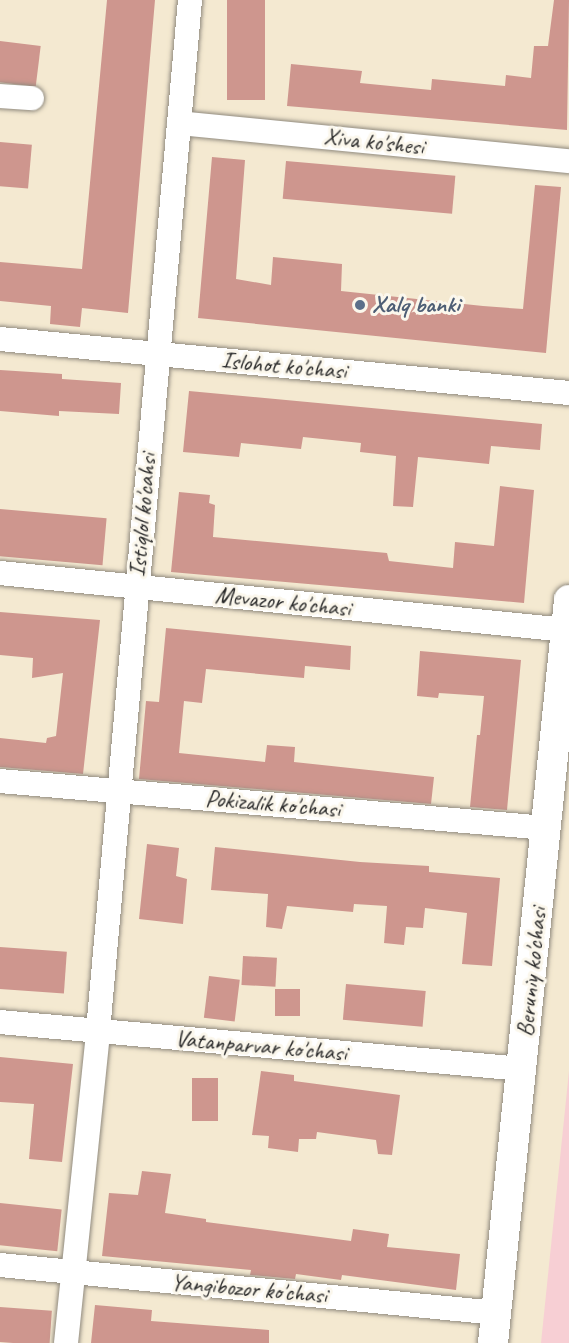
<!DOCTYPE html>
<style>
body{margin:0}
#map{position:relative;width:569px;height:1343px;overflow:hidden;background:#f4e9d1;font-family:Caveat,sans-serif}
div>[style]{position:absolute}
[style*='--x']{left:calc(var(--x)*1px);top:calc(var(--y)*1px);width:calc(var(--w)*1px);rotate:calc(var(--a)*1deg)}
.built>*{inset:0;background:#f7cfd4}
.building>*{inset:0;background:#ce968e;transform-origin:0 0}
.roads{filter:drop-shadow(0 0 2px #908a7e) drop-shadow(0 0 2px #908a7e)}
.minor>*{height:24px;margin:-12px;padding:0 12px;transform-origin:12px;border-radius:12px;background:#fff}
.major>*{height:30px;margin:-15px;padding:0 15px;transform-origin:15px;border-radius:15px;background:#fff}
.dots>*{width:16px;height:16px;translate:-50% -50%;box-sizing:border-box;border:3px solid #fbf7ec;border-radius:50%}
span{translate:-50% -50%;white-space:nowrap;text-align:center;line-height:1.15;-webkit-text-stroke:6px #fbf7ec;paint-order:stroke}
.street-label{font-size:24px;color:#2b2b2b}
.service-label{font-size:24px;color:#4e5e75;font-weight:700}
.left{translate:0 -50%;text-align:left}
</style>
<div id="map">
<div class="built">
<i style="clip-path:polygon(569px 1071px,569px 1343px,541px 1343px)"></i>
</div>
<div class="building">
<i style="clip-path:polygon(107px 0,155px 0,128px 313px,82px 308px,80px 327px,50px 324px,51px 306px,0 301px,0 262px,82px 269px)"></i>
<i style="left:227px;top:0;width:38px;height:100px"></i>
<i style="clip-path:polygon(554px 0,569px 0,567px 130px,287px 106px,291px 64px,362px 71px,360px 83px,431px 90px,432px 79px,505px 86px,506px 75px,531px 78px,534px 46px,548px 46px)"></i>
<i style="left:0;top:41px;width:41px;height:41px;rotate:7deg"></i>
<i style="left:0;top:142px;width:32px;height:44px;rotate:5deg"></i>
<i style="clip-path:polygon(212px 157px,245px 160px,236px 279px,271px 285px,273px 257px,342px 264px,341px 291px,483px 306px,523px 309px,535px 185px,561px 187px,546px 353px,198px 318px)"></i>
<i style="left:286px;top:161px;width:170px;height:38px;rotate:5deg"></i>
<i style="clip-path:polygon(0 370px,62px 374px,62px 379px,121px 383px,119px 414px,59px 411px,59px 416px,0 411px)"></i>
<i style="clip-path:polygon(189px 391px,542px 424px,540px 450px,491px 446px,489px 464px,418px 457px,413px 507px,393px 506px,396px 456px,360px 452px,361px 443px,303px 437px,301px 449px,241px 443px,239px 457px,183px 452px)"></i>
<i style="clip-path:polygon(500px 486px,534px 490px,524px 603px,171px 572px,179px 492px,210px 495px,209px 503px,215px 505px,213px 537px,387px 553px,389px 561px,453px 568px,455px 542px,494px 546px)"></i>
<i style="left:0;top:509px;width:107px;height:47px;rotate:5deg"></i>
<i style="clip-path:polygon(0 612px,100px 620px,83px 774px,0 767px,0 738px,46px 743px,47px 738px,56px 736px,63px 673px,32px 678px,33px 658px,0 655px)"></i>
<i style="clip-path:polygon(166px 628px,351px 646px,350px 670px,305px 666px,304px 678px,206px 669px,202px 703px,184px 701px,179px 753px,265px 762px,267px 745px,295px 747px,294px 762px,434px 777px,431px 804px,139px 779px,146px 701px,159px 702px)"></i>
<i style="clip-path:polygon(420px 651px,521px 660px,507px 810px,470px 807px,477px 735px,480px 735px,484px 696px,439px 693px,438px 698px,417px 696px)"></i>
<i style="clip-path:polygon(147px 844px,179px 848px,176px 876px,187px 879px,183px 924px,139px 919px)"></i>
<i style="clip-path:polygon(215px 847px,360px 862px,429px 866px,429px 872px,500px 878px,492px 966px,462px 964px,467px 913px,425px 908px,423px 928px,406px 927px,404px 945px,384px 943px,387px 906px,354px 904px,353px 912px,287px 906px,282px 929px,266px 927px,268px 894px,211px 890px)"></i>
<i style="left:0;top:947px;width:67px;height:42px;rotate:4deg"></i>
<i style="left:243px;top:956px;width:34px;height:29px;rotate:3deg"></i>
<i style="left:209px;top:976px;width:31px;height:42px;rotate:7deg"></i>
<i style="left:346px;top:984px;width:80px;height:36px;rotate:5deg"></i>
<i style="left:275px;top:989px;width:25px;height:27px"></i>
<i style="clip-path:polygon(0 1057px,73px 1064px,62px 1162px,29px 1159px,34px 1104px,0 1102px)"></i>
<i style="clip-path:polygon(261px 1071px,294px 1075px,294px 1081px,400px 1095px,392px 1155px,378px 1154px,376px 1140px,317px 1132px,316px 1139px,299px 1139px,298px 1152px,268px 1148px,269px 1136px,252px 1135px)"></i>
<i style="left:192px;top:1078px;width:26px;height:43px"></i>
<i style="clip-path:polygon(142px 1171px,171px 1174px,165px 1213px,206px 1219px,206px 1222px,351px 1241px,353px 1229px,389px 1234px,387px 1247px,460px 1254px,456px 1290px,342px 1275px,341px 1280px,296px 1274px,295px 1279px,250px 1275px,251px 1270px,102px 1256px,109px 1193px,138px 1195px)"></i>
<i style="left:0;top:1203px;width:62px;height:42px;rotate:6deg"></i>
<i style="clip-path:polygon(95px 1305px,152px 1310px,151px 1321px,269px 1330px,269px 1343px,91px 1343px)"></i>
<i style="left:0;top:1307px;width:52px;height:35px;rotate:4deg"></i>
</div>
<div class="roads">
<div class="minor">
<i style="--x:0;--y:96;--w:32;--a:4"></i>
<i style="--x:179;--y:123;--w:392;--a:5.6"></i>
<i style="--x:0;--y:339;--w:572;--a:5.42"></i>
<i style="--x:0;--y:573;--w:569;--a:5.75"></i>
<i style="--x:0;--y:781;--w:548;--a:4.92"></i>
<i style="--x:0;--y:1022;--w:524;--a:5.14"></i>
<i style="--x:0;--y:1265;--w:500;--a:5.51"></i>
<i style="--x:66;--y:1343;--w:314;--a:-84.1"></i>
<i style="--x:98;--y:1031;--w:1035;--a:-84.9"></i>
</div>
<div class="major">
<i style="--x:493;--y:1343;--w:747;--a:-84.16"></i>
</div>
</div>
<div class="dots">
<i style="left:360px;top:305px;background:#5c6f8a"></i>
</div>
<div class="street-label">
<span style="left:374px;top:142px;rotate:6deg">Xiva ko'shesi</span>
<span style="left:284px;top:366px;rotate:5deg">Islohot ko'chasi</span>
<span style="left:143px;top:515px;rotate:-85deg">Istiqlol ko'cahsi</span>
<span style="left:283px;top:602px;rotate:6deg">Mevazor ko'chasi</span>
<span style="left:273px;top:804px;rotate:5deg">Pokizalik ko'chasi</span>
<span style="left:532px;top:972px;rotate:-84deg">Beruniy ko'chasi</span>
<span style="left:261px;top:1046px;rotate:5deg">Vatanparvar ko'chasi</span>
<span style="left:249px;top:1289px;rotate:5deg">Yangibozor ko'chasi</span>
</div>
<div class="service-label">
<span class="left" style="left:372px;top:305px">Xalq banki</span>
</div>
</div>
